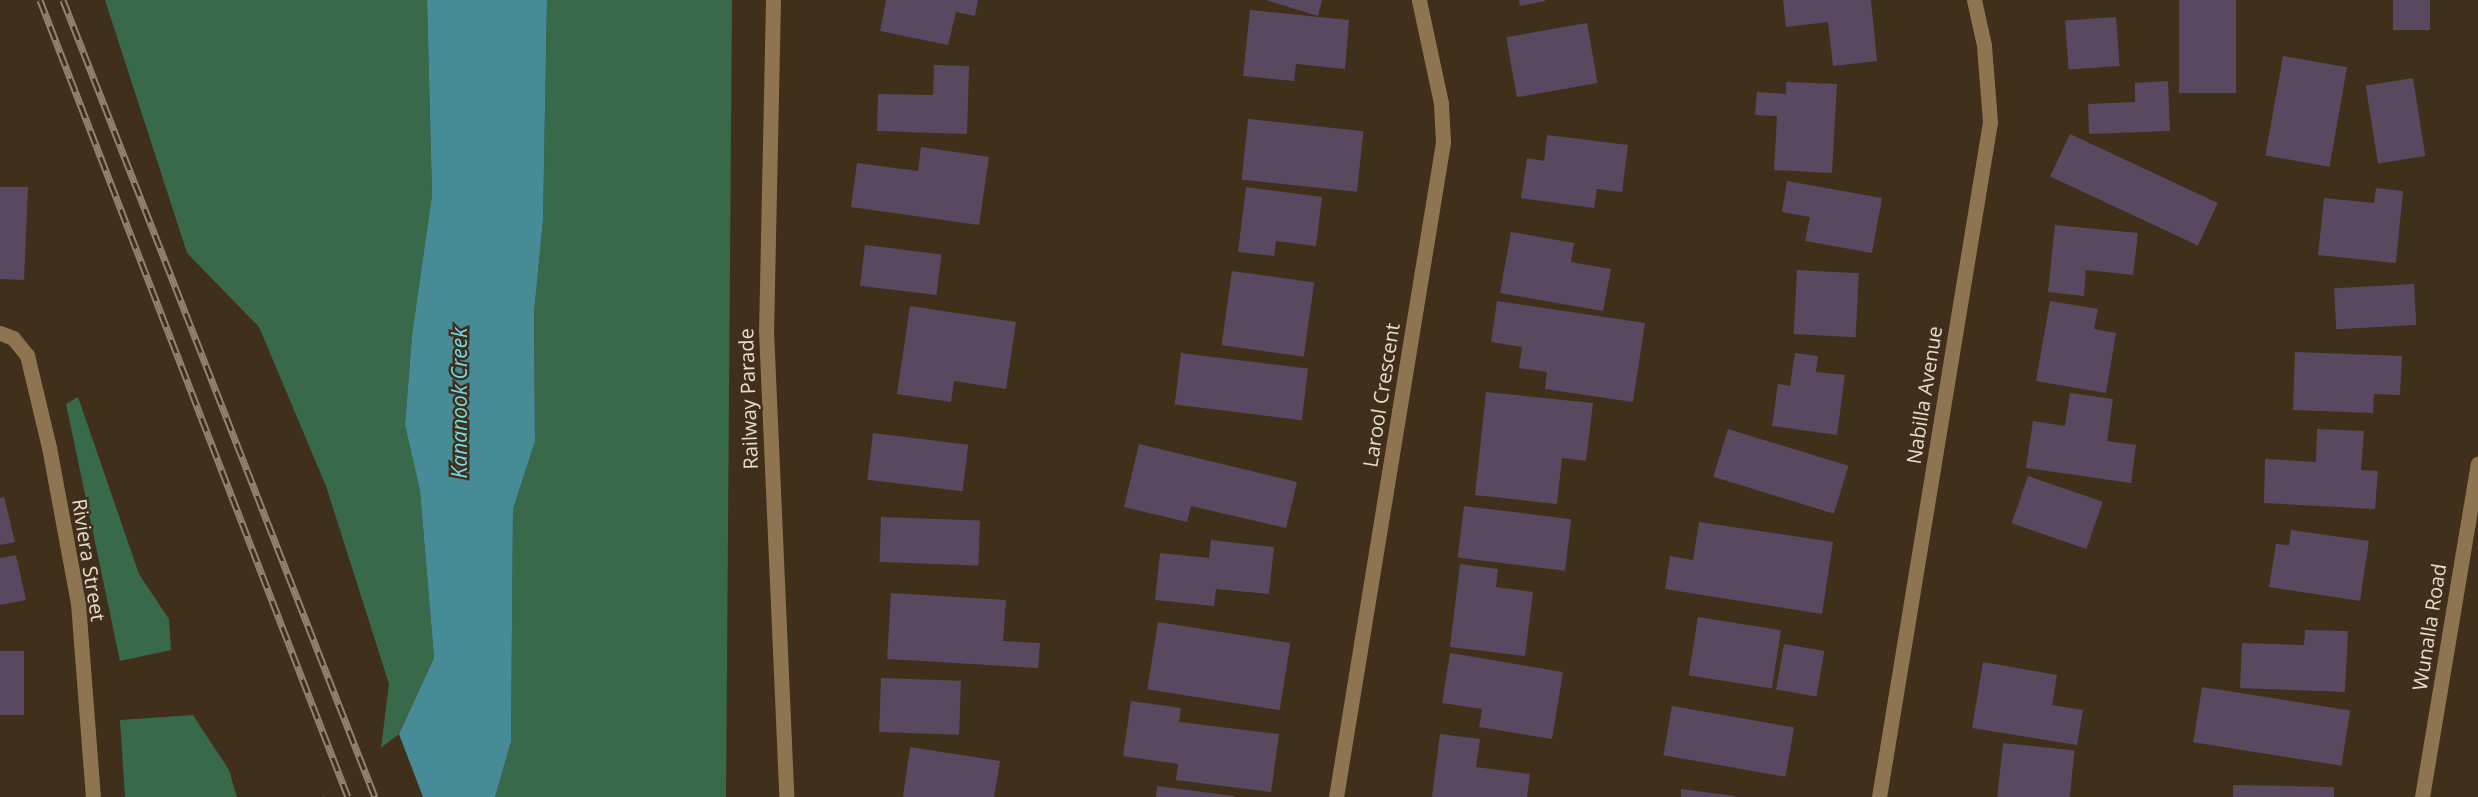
<!DOCTYPE html>
<style>
body{margin:0}
#map{position:relative;width:2478px;height:797px;overflow:hidden;background:#402f1a;font-family:"Open Sans",sans-serif}
div>[style]{position:absolute}
[style*='--x']{left:calc(var(--x)*1px);top:calc(var(--y)*1px);width:calc(var(--w)*1px);rotate:calc(var(--a)*1deg)}
.forest>*{inset:0;background:#39694b}
.water>*{inset:0;background:#468b96}
.pier>*{inset:0;background:#402f1a}
.building>*{inset:0;background:#594960;transform-origin:0 0}
.minor>*{height:15px;margin:-7.5px;padding:0 7.5px;transform-origin:7.5px;border-radius:7.5px;background:#8e7451}
.rail>*{height:7px;margin-top:-3.5px;transform-origin:0;background:repeating-linear-gradient(90deg,#402f1a 0 14px,#918371 0 28px);box-sizing:border-box;border-block:2px solid #918371}
span{translate:-50% -50%;white-space:nowrap;text-align:center;line-height:1.15;-webkit-text-stroke:5px #402f1a;paint-order:stroke}
.street-label{font-size:20px;color:#e8ddd0}
.water-label{font-size:21px;color:#71dced;font-style:italic}
</style>
<div id="map">
<div class="forest">
<i style="clip-path:polygon(105px 0,427px 0,432px 195px,412px 335px,405px 425px,420px 491px,434px 658px,399px 734px,381px 748px,389px 684px,326px 486px,259px 327px,187px 253px)"></i>
<i style="clip-path:polygon(547px 0,732px 0,726px 797px,495px 797px,511px 742px,513px 509px,535px 440px,534px 313px,543px 220px)"></i>
<i style="clip-path:polygon(78px 397px,139px 574px,169px 619px,171px 650px,120px 661px,66px 404px)"></i>
<i style="clip-path:polygon(193px 715px,229px 770px,237px 797px,125px 797px,120px 720px)"></i>
</div>
<div class="water">
<i style="clip-path:polygon(427px 0,547px 0,543px 220px,534px 313px,535px 441px,513px 509px,511px 742px,495px 797px,322px 797px,399px 734px,434px 658px,420px 491px,405px 425px,412px 335px,432px 195px)"></i>
</div>
<div class="pier">
<i style="clip-path:polygon(399px 734px,423px 797px,322px 797px,381px 748px)"></i>
</div>
<div class="building">
<i style="clip-path:polygon(886px 0,978px 0,975px 16px,956px 12px,948px 45px,880px 31px)"></i>
<i style="clip-path:polygon(1266px 0,1322px 0,1318px 16px)"></i>
<i style="clip-path:polygon(1519px 0,1545px 0,1545px 1px,1520px 6px)"></i>
<i style="clip-path:polygon(1783px 0,1871px 0,1877px 61px,1833px 66px,1828px 22px,1786px 27px)"></i>
<i style="left:2179px;top:0;width:57px;height:93px"></i>
<i style="left:2393px;top:0;width:37px;height:30px"></i>
<i style="clip-path:polygon(1250px 10px,1349px 20px,1345px 69px,1296px 64px,1294px 81px,1243px 76px)"></i>
<i style="left:2116px;top:17px;width:49px;height:51px;rotate:86deg"></i>
<i style="left:1587px;top:23px;width:61px;height:82px;rotate:80deg"></i>
<i style="left:2283px;top:56px;width:65px;height:101px;rotate:10deg"></i>
<i style="clip-path:polygon(934px 65px,969px 66px,967px 134px,877px 131px,878px 94px,933px 95px)"></i>
<i style="left:2413px;top:78px;width:79px;height:48px;rotate:81deg"></i>
<i style="clip-path:polygon(2168px 81px,2170px 131px,2089px 134px,2088px 104px,2135px 102px,2135px 83px)"></i>
<i style="clip-path:polygon(1786px 82px,1837px 84px,1832px 173px,1774px 170px,1777px 116px,1755px 115px,1757px 92px,1786px 94px)"></i>
<i style="left:1248px;top:119px;width:116px;height:61px;rotate:6deg"></i>
<i style="left:2070px;top:134px;width:163px;height:47px;rotate:25deg"></i>
<i style="clip-path:polygon(1547px 135px,1628px 145px,1622px 192px,1597px 189px,1594px 208px,1521px 198px,1527px 158px,1544px 161px)"></i>
<i style="clip-path:polygon(921px 147px,989px 157px,979px 225px,851px 207px,857px 163px,918px 171px)"></i>
<i style="clip-path:polygon(1787px 181px,1882px 198px,1872px 253px,1805px 241px,1810px 217px,1782px 212px)"></i>
<i style="clip-path:polygon(0 187px,28px 187px,24px 280px,0 279px)"></i>
<i style="clip-path:polygon(1246px 187px,1322px 197px,1316px 246px,1276px 241px,1274px 256px,1238px 252px)"></i>
<i style="clip-path:polygon(2376px 188px,2403px 191px,2396px 263px,2318px 255px,2324px 198px,2374px 203px)"></i>
<i style="clip-path:polygon(2055px 225px,2138px 233px,2133px 275px,2086px 270px,2084px 296px,2048px 292px)"></i>
<i style="clip-path:polygon(1511px 232px,1574px 243px,1571px 262px,1611px 269px,1603px 311px,1500px 293px)"></i>
<i style="left:865px;top:245px;width:77px;height:41px;rotate:7deg"></i>
<i style="left:1797px;top:270px;width:62px;height:64px;rotate:3deg"></i>
<i style="left:1232px;top:271px;width:83px;height:75px;rotate:8deg"></i>
<i style="left:2414px;top:284px;width:41px;height:80px;rotate:87deg"></i>
<i style="clip-path:polygon(1497px 301px,1645px 323px,1633px 402px,1545px 389px,1547px 372px,1519px 368px,1522px 347px,1491px 342px)"></i>
<i style="clip-path:polygon(2050px 301px,2098px 309px,2094px 329px,2116px 333px,2106px 393px,2036px 381px)"></i>
<i style="clip-path:polygon(910px 306px,1016px 322px,1006px 389px,954px 381px,951px 402px,897px 394px)"></i>
<i style="clip-path:polygon(2295px 352px,2402px 356px,2400px 395px,2374px 394px,2373px 413px,2293px 410px)"></i>
<i style="left:1181px;top:353px;width:128px;height:52px;rotate:7deg"></i>
<i style="clip-path:polygon(1795px 353px,1818px 356px,1816px 372px,1845px 375px,1837px 435px,1772px 426px,1778px 384px,1790px 386px)"></i>
<i style="clip-path:polygon(1486px 392px,1593px 403px,1586px 461px,1562px 458px,1557px 504px,1475px 495px)"></i>
<i style="clip-path:polygon(2070px 393px,2113px 399px,2107px 441px,2136px 445px,2131px 483px,2026px 468px,2033px 421px,2065px 426px)"></i>
<i style="left:1728px;top:429px;width:126px;height:50px;rotate:17deg"></i>
<i style="clip-path:polygon(2317px 429px,2364px 431px,2361px 470px,2378px 471px,2375px 509px,2264px 503px,2265px 459px,2316px 462px)"></i>
<i style="left:873px;top:433px;width:96px;height:47px;rotate:7deg"></i>
<i style="clip-path:polygon(1139px 444px,1297px 482px,1286px 528px,1191px 506px,1187px 522px,1124px 507px)"></i>
<i style="left:2028px;top:476px;width:79px;height:50px;rotate:19deg"></i>
<i style="clip-path:polygon(4px 497px,15px 542px,0 545px,0 498px)"></i>
<i style="left:1464px;top:506px;width:108px;height:52px;rotate:7deg"></i>
<i style="left:881px;top:517px;width:99px;height:45px;rotate:2deg"></i>
<i style="clip-path:polygon(1699px 522px,1833px 542px,1822px 614px,1665px 589px,1670px 556px,1693px 560px)"></i>
<i style="clip-path:polygon(2291px 530px,2369px 541px,2360px 601px,2269px 587px,2276px 544px,2289px 545px)"></i>
<i style="clip-path:polygon(1211px 540px,1274px 547px,1269px 594px,1216px 589px,1214px 606px,1155px 600px,1160px 553px,1209px 558px)"></i>
<i style="clip-path:polygon(16px 555px,26px 600px,0 605px,0 558px)"></i>
<i style="clip-path:polygon(1460px 564px,1498px 569px,1496px 587px,1533px 592px,1525px 656px,1450px 647px)"></i>
<i style="clip-path:polygon(891px 593px,1006px 600px,1003px 641px,1040px 643px,1038px 668px,887px 659px)"></i>
<i style="left:1698px;top:617px;width:84px;height:59px;rotate:9deg"></i>
<i style="left:1158px;top:622px;width:134px;height:68px;rotate:9deg"></i>
<i style="clip-path:polygon(2305px 630px,2348px 631px,2345px 692px,2240px 688px,2242px 643px,2304px 645px)"></i>
<i style="left:1784px;top:644px;width:41px;height:46px;rotate:10deg"></i>
<i style="left:0;top:651px;width:24px;height:64px"></i>
<i style="clip-path:polygon(1450px 653px,1563px 672px,1552px 739px,1479px 727px,1482px 709px,1442px 703px)"></i>
<i style="clip-path:polygon(1983px 662px,2057px 675px,2052px 705px,2083px 710px,2077px 745px,1972px 728px)"></i>
<i style="left:881px;top:678px;width:80px;height:54px;rotate:2deg"></i>
<i style="left:2202px;top:687px;width:150px;height:56px;rotate:9deg"></i>
<i style="clip-path:polygon(1131px 701px,1181px 708px,1179px 722px,1279px 734px,1271px 792px,1176px 780px,1178px 764px,1123px 756px)"></i>
<i style="left:1672px;top:706px;width:124px;height:50px;rotate:10deg"></i>
<i style="clip-path:polygon(1440px 734px,1480px 739px,1476px 767px,1530px 774px,1527px 797px,1432px 797px)"></i>
<i style="left:2003px;top:743px;width:72px;height:54px;rotate:6deg"></i>
<i style="clip-path:polygon(910px 747px,1000px 761px,994px 797px,903px 797px)"></i>
<i style="clip-path:polygon(2233px 785px,2334px 787px,2334px 797px,2233px 797px)"></i>
<i style="clip-path:polygon(1157px 786px,1234px 796px,1234px 797px,1156px 797px)"></i>
<i style="clip-path:polygon(1681px 789px,1735px 796px,1735px 797px,1681px 797px)"></i>
</div>
<div class="minor">
<i style="--x:773;--y:0;--w:330;--a:91.2"></i>
<i style="--x:766;--y:330;--w:467;--a:87.5"></i>
<i style="--x:0;--y:333;--w:14;--a:21"></i>
<i style="--x:13;--y:338;--w:22;--a:51"></i>
<i style="--x:27;--y:355;--w:95;--a:76.6"></i>
<i style="--x:49;--y:447;--w:159;--a:79.5"></i>
<i style="--x:78;--y:603;--w:195;--a:85.6"></i>
<i style="--x:1336;--y:797;--w:664;--a:-80.72"></i>
<i style="--x:1443;--y:142;--w:39;--a:-93"></i>
<i style="--x:1441;--y:103;--w:105;--a:-102.1"></i>
<i style="--x:1879;--y:797;--w:684;--a:-80.66"></i>
<i style="--x:1990;--y:122;--w:77;--a:-94.5"></i>
<i style="--x:1984;--y:45;--w:46;--a:-102.5"></i>
<i style="--x:2422;--y:797;--w:338;--a:-80.5"></i>
</div>
<div class="rail">
<i style="--x:40;--y:0;--w:854;--a:68.87"></i>
<i style="--x:63;--y:0;--w:856;--a:68.62"></i>
</div>
<div class="street-label">
<span style="left:1381px;top:395px;rotate:-81deg">Larool Crescent</span>
<span style="left:1924px;top:395px;rotate:-81deg">Nabilla Avenue</span>
<span style="left:748px;top:399px;rotate:-92deg">Railway Parade</span>
<span style="left:89px;top:560px;rotate:81deg">Riviera Street</span>
<span style="left:2429px;top:627px;rotate:-81deg">Wunalla Road</span>
</div>
<div class="water-label">
<span style="left:459px;top:403px;rotate:-90deg">Kananook Creek</span>
</div>
</div>
